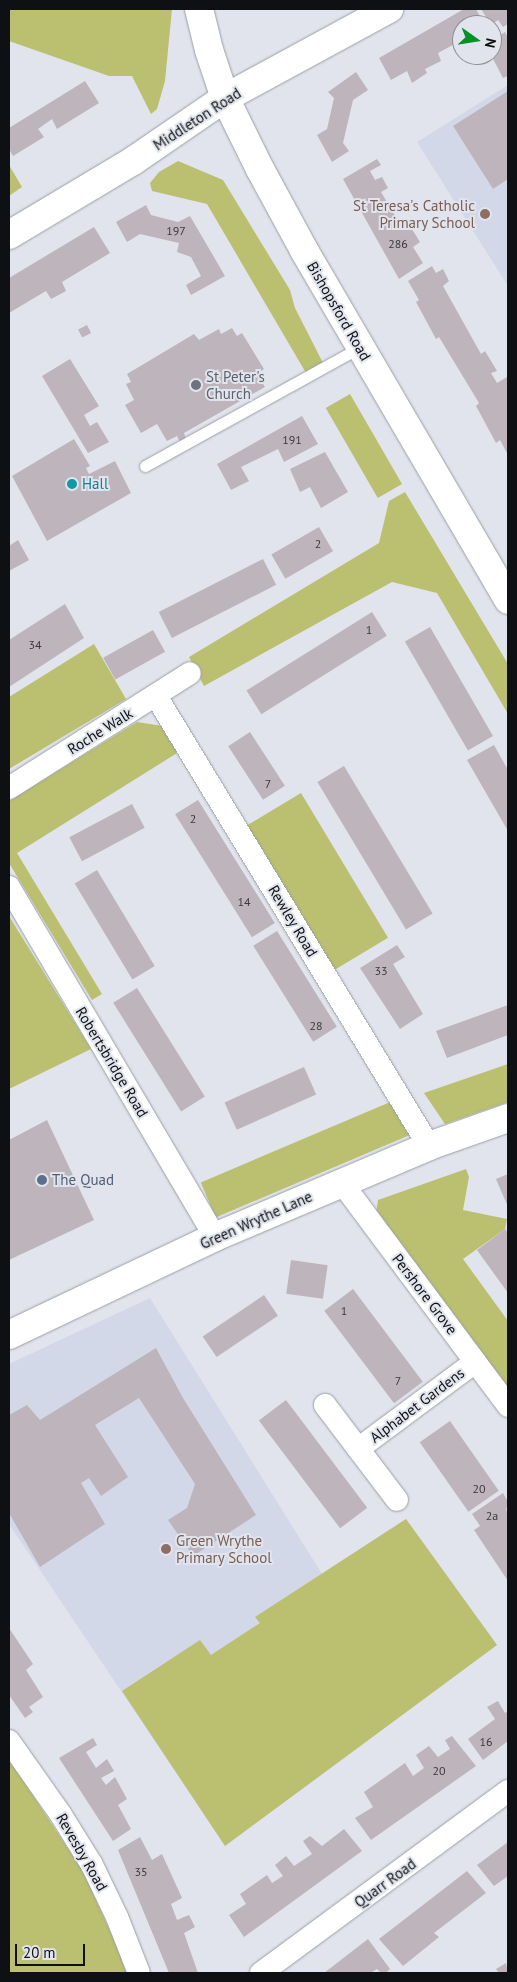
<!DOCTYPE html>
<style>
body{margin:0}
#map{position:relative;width:517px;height:1982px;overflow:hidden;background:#e1e4ec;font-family:"PT Sans",sans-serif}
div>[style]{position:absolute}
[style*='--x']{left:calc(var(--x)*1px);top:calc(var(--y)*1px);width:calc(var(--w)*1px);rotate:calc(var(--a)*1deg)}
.built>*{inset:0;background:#d2d8e7}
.green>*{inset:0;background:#bac06f;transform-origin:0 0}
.building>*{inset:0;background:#bdb5bb;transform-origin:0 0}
.roads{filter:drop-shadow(0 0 1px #9b9ea6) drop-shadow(0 0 1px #9b9ea6)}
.lane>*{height:11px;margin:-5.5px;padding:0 5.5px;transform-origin:5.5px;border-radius:5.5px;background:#fff}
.street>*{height:22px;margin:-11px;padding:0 11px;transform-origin:11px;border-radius:11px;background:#fff}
.secondary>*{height:28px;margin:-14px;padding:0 14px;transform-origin:14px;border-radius:14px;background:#fff}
.primary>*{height:28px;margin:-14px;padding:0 14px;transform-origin:14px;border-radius:14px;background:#fff}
.dots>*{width:14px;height:14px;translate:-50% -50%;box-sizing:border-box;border:2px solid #e1e4ec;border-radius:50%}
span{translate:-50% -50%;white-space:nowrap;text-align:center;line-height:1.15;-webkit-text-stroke:4px #e1e4ec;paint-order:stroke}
.number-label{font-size:12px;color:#3a393d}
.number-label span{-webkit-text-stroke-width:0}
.street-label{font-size:15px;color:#0f1013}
.education-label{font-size:15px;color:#785e54}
.right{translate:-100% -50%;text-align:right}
.left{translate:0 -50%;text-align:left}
.worship-label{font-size:15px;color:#5b616d}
.culture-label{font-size:15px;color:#0d838f}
.service-label{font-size:15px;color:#4e5e75}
.frame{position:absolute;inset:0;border:10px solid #0f1013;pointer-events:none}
.north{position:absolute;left:452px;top:15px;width:50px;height:50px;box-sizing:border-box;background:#e1e4ec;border:1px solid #8d8f95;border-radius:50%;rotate:103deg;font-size:14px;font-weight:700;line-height:20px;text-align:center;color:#0f1013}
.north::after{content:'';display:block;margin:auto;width:18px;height:22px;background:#029227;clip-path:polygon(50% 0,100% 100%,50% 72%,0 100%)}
.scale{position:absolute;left:15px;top:1944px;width:70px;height:22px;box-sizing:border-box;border:2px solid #0f1013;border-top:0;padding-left:6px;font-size:15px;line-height:18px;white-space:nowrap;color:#0f1013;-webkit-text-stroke:4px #e1e4ec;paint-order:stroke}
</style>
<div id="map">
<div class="built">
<i style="clip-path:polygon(508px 85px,508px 286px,417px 142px)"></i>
<i style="clip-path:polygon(150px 1298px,322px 1574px,406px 1519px,497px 1645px,225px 1846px,9px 1524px,9px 1364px)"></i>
</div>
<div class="green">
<i style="clip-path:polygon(9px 9px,172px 9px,165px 81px,157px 109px,151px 114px,132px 76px,109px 76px,9px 41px)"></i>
<i style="clip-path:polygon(178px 161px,223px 180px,290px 290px,295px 308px,323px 363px,306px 373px,207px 204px,152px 191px,150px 183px,159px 172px)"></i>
<i style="clip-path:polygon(9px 165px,22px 187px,9px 196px)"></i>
<i style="left:350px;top:394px;width:104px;height:28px;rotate:60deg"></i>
<i style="clip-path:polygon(405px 492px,508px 664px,508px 714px,437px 593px,392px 582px,204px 686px,189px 657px,379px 543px,389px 501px)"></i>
<i style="clip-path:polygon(94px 644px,126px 699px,9px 769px,9px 697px)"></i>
<i style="clip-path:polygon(137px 722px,169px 727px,182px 750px,17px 853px,102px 994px,92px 1000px,9px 863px,9px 801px)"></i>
<i style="left:301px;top:793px;width:169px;height:67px;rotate:59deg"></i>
<i style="clip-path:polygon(9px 916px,91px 1049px,9px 1089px)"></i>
<i style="clip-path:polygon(508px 1064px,508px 1102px,445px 1124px,424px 1093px)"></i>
<i style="left:395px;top:1100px;width:38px;height:211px;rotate:67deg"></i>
<i style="clip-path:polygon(466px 1169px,469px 1177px,463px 1210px,507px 1219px,505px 1229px,463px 1259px,508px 1321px,508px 1393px,376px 1214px,378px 1200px)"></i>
<i style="clip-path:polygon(406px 1519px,497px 1645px,225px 1846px,122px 1691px,200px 1640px,211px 1655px,260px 1623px,255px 1617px)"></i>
<i style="clip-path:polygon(9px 1759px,84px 1873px,129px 1973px,9px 1973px)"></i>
</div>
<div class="building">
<i style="clip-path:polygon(464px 9px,476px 9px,485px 25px,462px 25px,462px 40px,438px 53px,441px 61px,425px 69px,427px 73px,412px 83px,407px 71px,391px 80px,379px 58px)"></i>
<i style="clip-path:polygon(481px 9px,508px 9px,508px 24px,503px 27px,498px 20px,491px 25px)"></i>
<i style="clip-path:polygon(505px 32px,508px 38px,508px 76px,503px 78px,491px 55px,492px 40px)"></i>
<i style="clip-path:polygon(356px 72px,368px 90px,353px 100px,343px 143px,349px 151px,332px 162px,317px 135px,327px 129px,334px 98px,328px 92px)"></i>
<i style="clip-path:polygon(85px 81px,99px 103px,57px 129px,52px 119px,38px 129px,44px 137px,13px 156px,9px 149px,9px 128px)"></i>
<i style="clip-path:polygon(508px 91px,508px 179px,493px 189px,453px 126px)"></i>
<i style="clip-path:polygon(377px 159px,381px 165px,370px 171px,375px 180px,382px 177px,388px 188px,381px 192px,403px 229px,410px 226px,420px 242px,413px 247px,423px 263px,399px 279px,343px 179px)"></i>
<i style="clip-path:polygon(146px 205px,151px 215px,178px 222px,190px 216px,225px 276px,191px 295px,186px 285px,201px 276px,191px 257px,177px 252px,179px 243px,140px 234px,127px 242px,116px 222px)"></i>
<i style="clip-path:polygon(94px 227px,110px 253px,62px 282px,66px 291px,51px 299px,46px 291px,9px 313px,9px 278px)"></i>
<i style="clip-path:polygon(432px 266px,436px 273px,443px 269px,449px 281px,443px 286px,481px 354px,485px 351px,497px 371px,491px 373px,497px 383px,507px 377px,508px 379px,508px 455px,500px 440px,496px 443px,476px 406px,479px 403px,439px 337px,436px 339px,416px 302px,419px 300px,408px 281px)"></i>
<i style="left:87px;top:325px;width:9px;height:10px;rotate:63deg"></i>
<i style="clip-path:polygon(232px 328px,237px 336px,242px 333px,264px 369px,257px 374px,265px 387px,184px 433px,186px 439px,180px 442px,177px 436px,167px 441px,157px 424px,141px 433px,125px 405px,134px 400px,126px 384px,131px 382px,127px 374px,194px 334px,199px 340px,219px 329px,221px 334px)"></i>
<i style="clip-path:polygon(70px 359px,99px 406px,84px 415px,90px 426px,97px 422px,109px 442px,88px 453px,42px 376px)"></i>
<i style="clip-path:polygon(302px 416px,318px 444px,284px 462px,278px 449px,241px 467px,249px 481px,231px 490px,217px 464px)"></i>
<i style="clip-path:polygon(74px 439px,90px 466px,86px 468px,89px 474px,115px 461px,131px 493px,47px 541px,12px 476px)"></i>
<i style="clip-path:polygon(325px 452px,348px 492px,321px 508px,310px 487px,300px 492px,290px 469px)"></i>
<i style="left:319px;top:527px;width:28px;height:55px;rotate:60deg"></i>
<i style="clip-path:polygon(18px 540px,29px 560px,9px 571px,9px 546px)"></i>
<i style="left:263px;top:559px;width:29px;height:117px;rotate:63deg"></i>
<i style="clip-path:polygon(65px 604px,84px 638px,9px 687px,9px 640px)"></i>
<i style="left:372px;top:612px;width:28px;height:148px;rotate:58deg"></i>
<i style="left:430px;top:627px;width:126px;height:29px;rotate:60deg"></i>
<i style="left:153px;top:630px;width:25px;height:57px;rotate:61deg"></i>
<i style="left:250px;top:732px;width:64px;height:26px;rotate:57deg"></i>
<i style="clip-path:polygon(494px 745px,508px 770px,508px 831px,467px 760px)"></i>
<i style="left:344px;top:766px;width:172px;height:31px;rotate:59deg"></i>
<i style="left:198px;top:800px;width:145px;height:27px;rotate:58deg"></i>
<i style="left:132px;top:804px;width:27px;height:71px;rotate:62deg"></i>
<i style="left:97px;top:870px;width:112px;height:26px;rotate:59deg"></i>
<i style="left:277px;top:931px;width:113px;height:28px;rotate:58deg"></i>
<i style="clip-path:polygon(397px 945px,405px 957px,393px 964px,423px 1014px,400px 1029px,360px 968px)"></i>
<i style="left:137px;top:988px;width:128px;height:28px;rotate:58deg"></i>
<i style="clip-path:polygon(508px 1005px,508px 1035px,447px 1058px,436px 1031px)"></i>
<i style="left:304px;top:1067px;width:30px;height:87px;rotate:66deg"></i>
<i style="clip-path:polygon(47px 1120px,94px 1220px,9px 1260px,9px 1140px)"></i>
<i style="clip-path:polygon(508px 1174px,508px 1207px,496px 1179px)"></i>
<i style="clip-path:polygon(505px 1229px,508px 1233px,508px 1293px,477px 1250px)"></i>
<i style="left:291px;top:1260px;width:37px;height:34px;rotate:8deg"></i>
<i style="left:353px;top:1289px;width:116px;height:36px;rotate:53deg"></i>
<i style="left:264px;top:1295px;width:25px;height:74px;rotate:56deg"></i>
<i style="clip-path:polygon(156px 1348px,183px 1398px,256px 1515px,193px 1556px,168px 1520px,187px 1508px,195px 1484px,139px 1398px,95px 1425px,128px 1477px,101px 1496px,89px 1478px,81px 1483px,105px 1524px,40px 1567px,9px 1513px,9px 1415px,27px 1405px,40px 1420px)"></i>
<i style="left:286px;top:1400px;width:135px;height:34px;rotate:53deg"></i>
<i style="left:450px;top:1421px;width:85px;height:37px;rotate:55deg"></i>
<i style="clip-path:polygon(503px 1493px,508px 1502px,506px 1510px,508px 1513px,508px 1581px,474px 1530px,480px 1526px,472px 1514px)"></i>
<i style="clip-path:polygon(9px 1628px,33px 1664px,26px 1670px,43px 1697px,29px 1707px,33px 1712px,25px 1718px,9px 1695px)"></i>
<i style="clip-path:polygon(498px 1701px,505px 1713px,508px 1711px,508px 1741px,483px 1760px,468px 1739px,495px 1719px,487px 1707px)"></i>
<i style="clip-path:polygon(452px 1736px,476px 1766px,371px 1840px,355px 1818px,373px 1807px,364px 1792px,405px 1763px,413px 1776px,424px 1768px,416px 1755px,429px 1746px,438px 1757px,450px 1749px,445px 1740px)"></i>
<i style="clip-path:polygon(93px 1738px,97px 1745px,86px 1752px,96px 1768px,107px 1759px,114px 1771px,101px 1778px,106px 1785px,115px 1777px,127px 1799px,118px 1805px,131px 1829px,113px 1841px,59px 1758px)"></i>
<i style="clip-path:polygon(344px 1829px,362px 1851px,244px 1937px,229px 1915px,246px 1904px,240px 1894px,267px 1875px,272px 1883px,283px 1876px,275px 1865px,286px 1856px,294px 1866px,312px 1854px,303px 1841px,310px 1836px,322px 1846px)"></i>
<i style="clip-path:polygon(140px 1837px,152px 1860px,162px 1854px,182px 1898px,171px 1904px,177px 1920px,189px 1915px,195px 1927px,184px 1933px,198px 1973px,169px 1973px,118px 1850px)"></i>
<i style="clip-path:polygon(508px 1842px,508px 1876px,494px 1886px,477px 1865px)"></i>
<i style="clip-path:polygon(467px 1871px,486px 1893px,434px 1933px,439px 1937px,403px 1966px,379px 1939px)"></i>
<i style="clip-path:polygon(368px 1939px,390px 1969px,386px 1973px,381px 1973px,377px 1969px,370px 1973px,324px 1973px)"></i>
<i style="clip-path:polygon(506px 1963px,508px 1973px,499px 1973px,496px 1969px)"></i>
</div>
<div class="roads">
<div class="lane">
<i style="--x:145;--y:466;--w:247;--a:-28.9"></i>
</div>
<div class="street">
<i style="--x:156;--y:696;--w:526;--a:58.76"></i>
<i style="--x:9;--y:788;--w:214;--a:-32.4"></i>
<i style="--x:9;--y:887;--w:406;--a:59.5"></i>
<i style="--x:342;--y:1183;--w:278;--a:53.3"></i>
<i style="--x:325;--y:1405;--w:119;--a:52.8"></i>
<i style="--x:358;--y:1449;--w:146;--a:-36.6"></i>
<i style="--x:9;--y:1741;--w:90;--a:54.9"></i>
<i style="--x:61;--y:1815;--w:59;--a:58.2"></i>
<i style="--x:92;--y:1865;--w:58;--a:64.3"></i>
<i style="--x:117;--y:1917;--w:60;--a:68.6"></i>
<i style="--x:261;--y:1973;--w:307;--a:-36.4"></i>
</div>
<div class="secondary">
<i style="--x:9;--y:235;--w:144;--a:-30.8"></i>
<i style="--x:133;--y:161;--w:112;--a:-34.4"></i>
<i style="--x:225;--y:98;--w:187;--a:-28.5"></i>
<i style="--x:9;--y:1335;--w:228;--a:-25.4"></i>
<i style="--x:215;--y:1237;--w:233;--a:-23"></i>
<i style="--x:429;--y:1146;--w:84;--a:-19.5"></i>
</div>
<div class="primary">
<i style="--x:199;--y:9;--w:42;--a:76.3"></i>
<i style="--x:209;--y:50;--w:51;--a:71.6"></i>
<i style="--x:225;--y:98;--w:79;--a:63.8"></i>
<i style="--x:260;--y:169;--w:94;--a:61.5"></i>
<i style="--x:305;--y:252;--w:403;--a:59.7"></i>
</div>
</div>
<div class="dots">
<i style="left:485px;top:214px;background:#8d6e63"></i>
<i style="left:196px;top:385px;background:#6b7280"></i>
<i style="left:72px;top:484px;background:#0f9aa8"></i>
<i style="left:42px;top:1180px;background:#5c6f8a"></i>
<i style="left:166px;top:1549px;background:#8d6e63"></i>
</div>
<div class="number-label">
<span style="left:176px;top:231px">197</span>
<span style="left:398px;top:244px">286</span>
<span style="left:292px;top:440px">191</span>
<span style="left:318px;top:544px">2</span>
<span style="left:369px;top:630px">1</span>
<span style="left:35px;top:645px">34</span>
<span style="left:268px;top:784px">7</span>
<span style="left:193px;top:819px">2</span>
<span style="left:244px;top:902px">14</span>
<span style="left:381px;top:971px">33</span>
<span style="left:316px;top:1026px">28</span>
<span style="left:344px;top:1311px">1</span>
<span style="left:398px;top:1381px">7</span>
<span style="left:479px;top:1489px">20</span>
<span style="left:492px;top:1516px">2a</span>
<span style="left:486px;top:1742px">16</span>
<span style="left:439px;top:1771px">20</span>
<span style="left:141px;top:1872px">35</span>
</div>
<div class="street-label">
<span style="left:197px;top:119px;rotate:-33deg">Middleton Road</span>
<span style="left:339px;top:311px;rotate:60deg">Bishopsford Road</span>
<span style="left:100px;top:731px;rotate:-32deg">Roche Walk</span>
<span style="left:293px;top:921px;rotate:59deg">Rewley Road</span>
<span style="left:112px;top:1062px;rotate:59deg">Robertsbridge Road</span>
<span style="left:256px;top:1220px;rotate:-24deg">Green Wrythe Lane</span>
<span style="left:425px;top:1294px;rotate:53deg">Pershore Grove</span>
<span style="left:417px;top:1405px;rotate:-37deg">Alphabet Gardens</span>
<span style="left:82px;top:1852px;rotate:60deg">Revesby Road</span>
<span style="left:385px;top:1883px;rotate:-36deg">Quarr Road</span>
</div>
<div class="education-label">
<span class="right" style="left:475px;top:214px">St Teresa's Catholic<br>Primary School</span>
<span class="left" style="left:176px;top:1549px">Green Wrythe<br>Primary School</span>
</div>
<div class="worship-label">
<span class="left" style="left:206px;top:385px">St Peter's<br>Church</span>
</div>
<div class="culture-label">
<span class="left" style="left:82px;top:484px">Hall</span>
</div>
<div class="service-label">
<span class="left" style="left:52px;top:1180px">The Quad</span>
</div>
<div class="frame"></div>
<div class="north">N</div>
<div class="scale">20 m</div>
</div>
